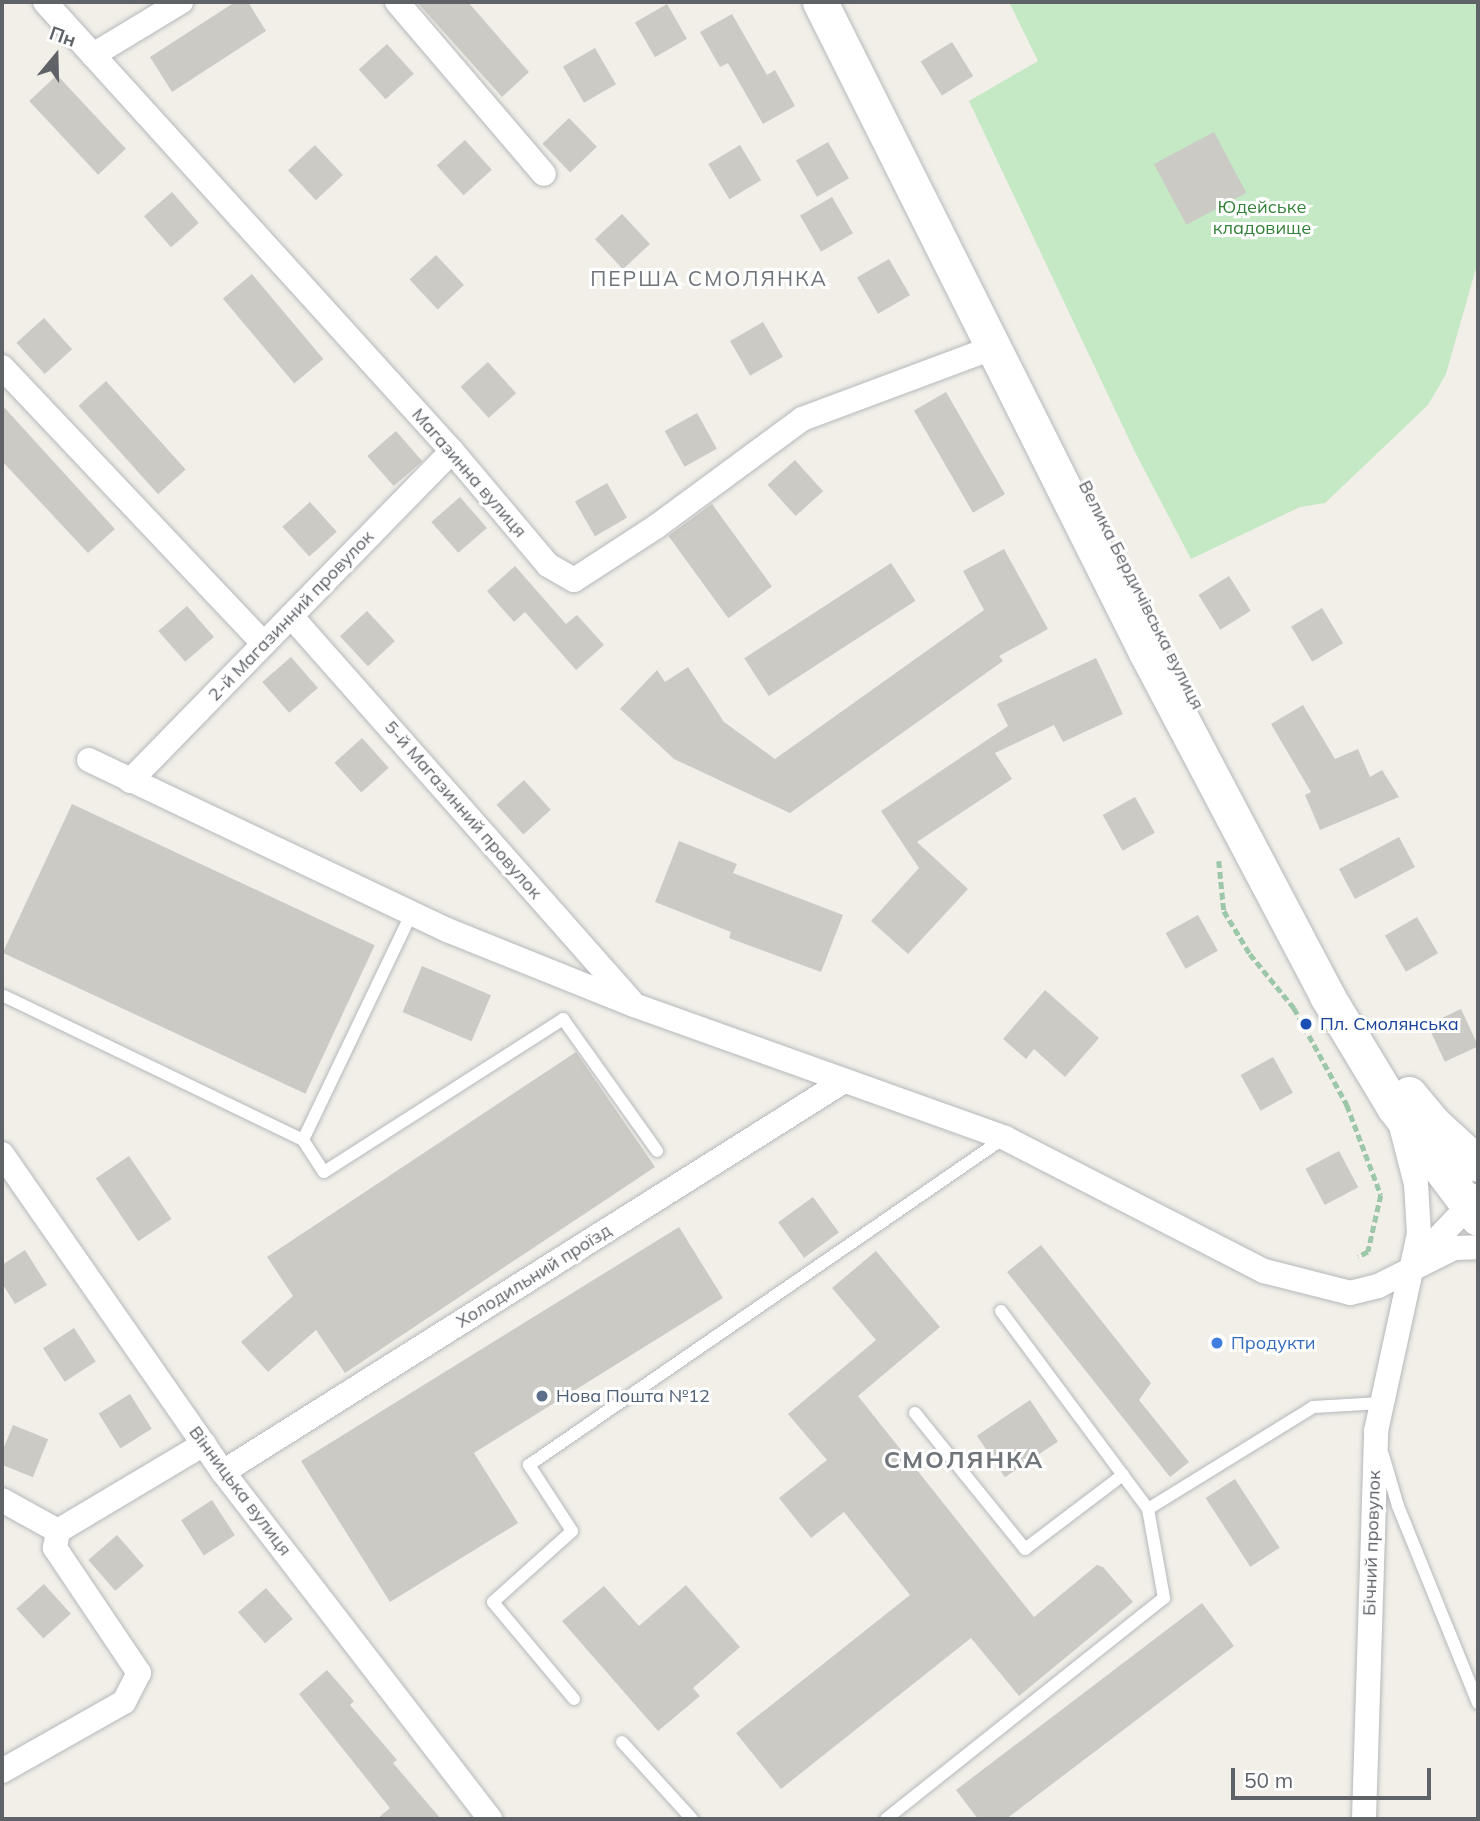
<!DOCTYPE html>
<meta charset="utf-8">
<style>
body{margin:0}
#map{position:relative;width:1480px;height:1821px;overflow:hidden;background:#f1efe8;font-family:Mulish,sans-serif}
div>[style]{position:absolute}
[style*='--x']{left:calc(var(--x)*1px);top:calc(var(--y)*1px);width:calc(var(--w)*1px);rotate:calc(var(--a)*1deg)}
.green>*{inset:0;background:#c5e8c5}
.building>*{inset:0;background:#cccac5;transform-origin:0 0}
.path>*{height:4.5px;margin-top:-2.25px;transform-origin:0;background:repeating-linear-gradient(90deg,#9cc7a9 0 7px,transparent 0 10.5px)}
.roads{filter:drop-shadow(0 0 2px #b5b8bc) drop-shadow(0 0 2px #b5b8bc)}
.lane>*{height:12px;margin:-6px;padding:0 6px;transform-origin:6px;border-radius:6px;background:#fff}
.street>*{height:24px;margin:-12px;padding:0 12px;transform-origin:12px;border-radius:12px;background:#fff}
.secondary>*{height:35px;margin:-17.5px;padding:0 17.5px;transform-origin:17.5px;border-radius:17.5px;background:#fff}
.dots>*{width:19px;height:19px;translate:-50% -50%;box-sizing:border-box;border:4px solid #fff;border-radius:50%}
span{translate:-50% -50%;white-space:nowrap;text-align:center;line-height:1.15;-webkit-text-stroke:6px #fff;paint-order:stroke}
.park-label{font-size:18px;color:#348238}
.street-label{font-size:18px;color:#5f6368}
.transit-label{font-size:18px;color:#164399}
.left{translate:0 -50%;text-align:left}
.shop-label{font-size:18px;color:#366cbe}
.service-label{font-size:18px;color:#4e5e75}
.quarter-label{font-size:21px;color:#70757a;letter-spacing:2px}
.district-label{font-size:24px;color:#70757a;font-weight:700;letter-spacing:2px}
.frame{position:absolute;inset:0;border:4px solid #5f6368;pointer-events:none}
.north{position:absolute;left:21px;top:21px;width:70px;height:70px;-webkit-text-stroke:5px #fff;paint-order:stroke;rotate:19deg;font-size:19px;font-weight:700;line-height:28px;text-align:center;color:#5f6368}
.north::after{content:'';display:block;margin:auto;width:24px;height:32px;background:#5f6368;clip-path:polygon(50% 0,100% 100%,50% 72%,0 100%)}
.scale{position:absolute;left:1231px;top:1768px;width:200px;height:32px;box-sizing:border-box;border:4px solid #5f6368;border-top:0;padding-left:9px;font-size:21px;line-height:24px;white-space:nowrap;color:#5f6368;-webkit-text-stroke:5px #fff;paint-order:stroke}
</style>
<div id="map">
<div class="green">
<i style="clip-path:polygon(1009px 2px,1478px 2px,1478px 261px,1446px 374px,1428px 405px,1325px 503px,1300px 507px,1191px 559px,1136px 454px,969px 101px,1038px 61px)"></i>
</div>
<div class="building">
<i style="clip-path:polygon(235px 2px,248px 2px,266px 31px,172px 92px,150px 57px)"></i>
<i style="clip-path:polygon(417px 2px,468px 2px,529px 72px,502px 97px)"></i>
<i style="left:667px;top:4px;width:40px;height:37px;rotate:60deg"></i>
<i style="clip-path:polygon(732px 14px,767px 75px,775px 70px,795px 106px,763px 124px,728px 63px,720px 67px,700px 32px)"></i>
<i style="left:952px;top:42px;width:40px;height:37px;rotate:58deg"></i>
<i style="left:387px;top:44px;width:40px;height:38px;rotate:48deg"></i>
<i style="left:595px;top:48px;width:42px;height:37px;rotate:60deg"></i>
<i style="left:57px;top:75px;width:101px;height:38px;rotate:47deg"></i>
<i style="left:569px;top:118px;width:40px;height:37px;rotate:46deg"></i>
<i style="left:1214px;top:132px;width:69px;height:68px;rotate:62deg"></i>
<i style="left:465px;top:140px;width:40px;height:38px;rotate:48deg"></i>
<i style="left:828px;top:142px;width:42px;height:37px;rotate:60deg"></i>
<i style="left:315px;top:145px;width:41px;height:37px;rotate:47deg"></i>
<i style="left:740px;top:145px;width:41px;height:37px;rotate:59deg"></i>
<i style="left:172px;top:192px;width:41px;height:37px;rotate:49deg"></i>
<i style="left:832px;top:197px;width:42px;height:37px;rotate:60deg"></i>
<i style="left:622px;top:214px;width:41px;height:37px;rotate:47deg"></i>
<i style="left:436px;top:255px;width:41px;height:36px;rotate:47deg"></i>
<i style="left:889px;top:259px;width:42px;height:37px;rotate:60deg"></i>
<i style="left:252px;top:274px;width:111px;height:38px;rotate:50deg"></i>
<i style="left:44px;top:318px;width:42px;height:37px;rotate:48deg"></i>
<i style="left:763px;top:322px;width:40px;height:38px;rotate:60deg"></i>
<i style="left:488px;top:362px;width:42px;height:37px;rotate:48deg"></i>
<i style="left:106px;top:381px;width:119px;height:37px;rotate:48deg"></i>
<i style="left:946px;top:392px;width:118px;height:37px;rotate:60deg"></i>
<i style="clip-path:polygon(2px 405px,115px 529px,88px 553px,2px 461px)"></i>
<i style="left:697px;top:413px;width:41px;height:37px;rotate:61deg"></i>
<i style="left:396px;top:431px;width:40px;height:38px;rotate:49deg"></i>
<i style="left:795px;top:460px;width:42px;height:37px;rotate:48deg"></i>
<i style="left:607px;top:483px;width:40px;height:37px;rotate:60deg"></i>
<i style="left:460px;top:497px;width:41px;height:38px;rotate:49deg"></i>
<i style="left:310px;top:502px;width:40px;height:37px;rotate:48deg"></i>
<i style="left:712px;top:504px;width:102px;height:54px;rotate:54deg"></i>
<i style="clip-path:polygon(1004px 549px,1048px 629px,999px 656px,1003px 661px,790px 813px,674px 759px,620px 709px,657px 670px,665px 682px,688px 667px,724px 722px,775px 759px,984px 610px,963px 571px)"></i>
<i style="left:891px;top:563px;width:45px;height:175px;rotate:57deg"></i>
<i style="clip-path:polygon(515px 566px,566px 624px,577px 615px,604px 645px,576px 670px,525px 612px,514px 622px,487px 591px)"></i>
<i style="left:1229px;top:576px;width:41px;height:36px;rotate:58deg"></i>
<i style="left:187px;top:606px;width:41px;height:38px;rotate:49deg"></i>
<i style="left:1322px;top:608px;width:41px;height:36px;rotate:59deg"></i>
<i style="left:367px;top:611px;width:41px;height:37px;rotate:47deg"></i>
<i style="left:291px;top:657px;width:41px;height:38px;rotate:49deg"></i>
<i style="clip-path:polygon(1096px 658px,1123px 714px,1063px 742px,1054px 725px,995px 753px,1012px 779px,917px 842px,968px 889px,908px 954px,871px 921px,919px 868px,881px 811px,1008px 726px,997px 704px)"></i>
<i style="clip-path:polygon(1303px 705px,1335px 759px,1358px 749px,1370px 777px,1382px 770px,1399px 797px,1320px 830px,1305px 795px,1311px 792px,1271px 724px)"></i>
<i style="left:362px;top:738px;width:40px;height:37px;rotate:48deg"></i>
<i style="left:524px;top:780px;width:40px;height:37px;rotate:48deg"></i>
<i style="left:1135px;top:797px;width:41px;height:37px;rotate:61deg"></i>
<i style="left:72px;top:804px;width:334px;height:164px;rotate:25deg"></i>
<i style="left:1399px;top:837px;width:34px;height:68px;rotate:62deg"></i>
<i style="clip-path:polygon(679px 841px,737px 864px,733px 873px,843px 915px,821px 972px,729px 938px,731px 932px,655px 902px)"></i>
<i style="left:1198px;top:915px;width:41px;height:37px;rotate:61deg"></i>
<i style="left:1417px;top:917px;width:42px;height:37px;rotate:60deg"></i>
<i style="left:422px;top:966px;width:75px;height:50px;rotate:23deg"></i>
<i style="clip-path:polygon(1045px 990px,1099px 1038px,1065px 1077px,1034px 1049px,1026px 1059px,1003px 1039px)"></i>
<i style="left:1461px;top:1009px;width:41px;height:37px;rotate:65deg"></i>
<i style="clip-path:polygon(576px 1052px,655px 1167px,345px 1373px,316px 1330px,268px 1372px,241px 1342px,293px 1296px,267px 1257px)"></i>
<i style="left:1273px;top:1057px;width:41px;height:37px;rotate:61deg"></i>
<i style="left:1339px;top:1151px;width:41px;height:38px;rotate:62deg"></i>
<i style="left:129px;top:1156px;width:76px;height:40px;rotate:56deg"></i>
<i style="left:813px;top:1197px;width:44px;height:43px;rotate:54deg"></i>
<i style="clip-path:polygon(679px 1227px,723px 1298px,474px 1453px,518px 1523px,390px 1602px,301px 1461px)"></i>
<i style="clip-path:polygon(1041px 1245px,1151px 1383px,1139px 1400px,1189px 1462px,1170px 1477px,1007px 1272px)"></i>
<i style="clip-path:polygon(25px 1250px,47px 1285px,15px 1304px,2px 1283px,2px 1265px)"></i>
<i style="clip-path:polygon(876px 1251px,940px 1327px,858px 1396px,1034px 1617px,1097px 1565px,1103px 1567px,1133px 1602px,1019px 1696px,971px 1638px,781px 1789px,736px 1733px,910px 1595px,844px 1512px,811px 1538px,779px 1498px,827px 1460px,788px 1414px,876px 1340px,832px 1288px)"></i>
<i style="left:74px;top:1328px;width:40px;height:37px;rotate:57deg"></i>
<i style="left:130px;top:1394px;width:41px;height:37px;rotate:58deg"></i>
<i style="left:1030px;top:1400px;width:50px;height:64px;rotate:56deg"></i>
<i style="left:13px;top:1425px;width:38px;height:41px;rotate:22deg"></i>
<i style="left:1235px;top:1479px;width:82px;height:35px;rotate:57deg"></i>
<i style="left:212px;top:1500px;width:42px;height:37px;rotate:57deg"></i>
<i style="left:117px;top:1535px;width:41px;height:38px;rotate:49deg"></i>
<i style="left:44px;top:1584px;width:40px;height:37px;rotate:48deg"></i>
<i style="clip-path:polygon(686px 1585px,740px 1647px,693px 1688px,700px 1696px,658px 1731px,562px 1621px,604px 1586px,639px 1626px)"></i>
<i style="left:266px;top:1588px;width:41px;height:37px;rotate:49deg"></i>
<i style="clip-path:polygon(1202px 1603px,1234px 1646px,1006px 1819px,978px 1819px,956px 1790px)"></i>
<i style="clip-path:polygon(327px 1670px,354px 1701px,350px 1705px,397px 1760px,393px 1763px,441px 1819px,377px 1819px,390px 1808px,299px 1694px)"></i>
</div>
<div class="path">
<i style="--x:1219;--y:861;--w:50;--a:84.3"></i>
<i style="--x:1224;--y:911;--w:50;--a:58.8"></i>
<i style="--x:1250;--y:954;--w:70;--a:50.8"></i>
<i style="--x:1294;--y:1008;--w:111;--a:61.3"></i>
<i style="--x:1347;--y:1105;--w:96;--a:69.3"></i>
<i style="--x:1381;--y:1195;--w:58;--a:102.8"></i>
<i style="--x:1368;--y:1252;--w:11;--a:153"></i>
</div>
<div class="roads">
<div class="lane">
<i style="--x:4;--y:996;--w:332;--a:25.7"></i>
<i style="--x:303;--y:1140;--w:252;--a:-64.4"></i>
<i style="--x:303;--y:1140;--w:38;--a:57"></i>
<i style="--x:324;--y:1172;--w:284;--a:-32.6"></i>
<i style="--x:563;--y:1019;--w:162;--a:54.5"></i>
<i style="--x:1001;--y:1311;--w:247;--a:53.4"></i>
<i style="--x:1148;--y:1509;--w:194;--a:-31.7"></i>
<i style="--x:1313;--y:1407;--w:68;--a:-3.4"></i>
<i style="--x:915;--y:1413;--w:175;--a:51"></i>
<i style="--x:1025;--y:1549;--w:123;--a:-37.1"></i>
<i style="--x:1383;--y:1455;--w:53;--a:73.6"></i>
<i style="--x:1398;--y:1506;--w:213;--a:67.9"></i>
<i style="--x:574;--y:1699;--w:126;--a:-129.9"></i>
<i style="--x:493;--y:1602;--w:106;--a:-41.9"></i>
<i style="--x:572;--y:1531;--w:79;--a:-123.1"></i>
<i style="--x:529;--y:1465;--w:577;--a:-34.54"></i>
<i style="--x:622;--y:1742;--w:104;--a:47.7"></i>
<i style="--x:886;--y:1819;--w:355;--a:-38.5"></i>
<i style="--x:1164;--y:1598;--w:90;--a:-100.2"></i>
</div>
<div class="street">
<i style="--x:45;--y:2;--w:606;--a:47.81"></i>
<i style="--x:452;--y:451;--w:149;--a:49.9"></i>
<i style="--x:548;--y:565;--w:30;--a:30"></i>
<i style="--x:574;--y:580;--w:99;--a:-33"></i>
<i style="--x:657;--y:526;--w:180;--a:-36.4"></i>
<i style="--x:802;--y:419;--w:203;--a:-20.5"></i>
<i style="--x:397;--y:2;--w:226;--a:49.5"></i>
<i style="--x:93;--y:55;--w:103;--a:-31.1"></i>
<i style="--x:2;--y:367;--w:381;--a:46.6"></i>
<i style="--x:291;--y:616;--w:514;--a:48.55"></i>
<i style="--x:89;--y:760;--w:396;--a:25.4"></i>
<i style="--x:447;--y:930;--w:201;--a:21.9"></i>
<i style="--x:634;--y:1005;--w:394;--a:19.7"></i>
<i style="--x:1005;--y:1138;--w:291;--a:27.2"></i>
<i style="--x:1264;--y:1271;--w:89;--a:14.3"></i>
<i style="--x:1350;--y:1293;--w:29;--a:-14"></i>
<i style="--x:1378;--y:1286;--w:85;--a:-26.6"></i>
<i style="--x:1454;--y:1248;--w:24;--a:-2"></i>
<i style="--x:130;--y:781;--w:461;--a:-45.7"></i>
<i style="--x:2;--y:1154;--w:387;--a:55.2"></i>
<i style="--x:223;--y:1472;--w:438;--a:52.4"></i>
<i style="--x:1419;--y:1258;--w:86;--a:-46.4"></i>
<i style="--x:223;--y:1472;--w:734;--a:-32.2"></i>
<i style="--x:2;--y:1500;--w:64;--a:29"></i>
<i style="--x:58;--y:1531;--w:170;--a:-30.8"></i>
<i style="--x:2;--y:1771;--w:140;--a:-29.5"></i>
<i style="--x:124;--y:1702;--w:33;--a:-63"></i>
<i style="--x:139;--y:1673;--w:151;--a:-123.9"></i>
<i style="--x:55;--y:1548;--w:17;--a:-80"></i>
<i style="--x:1364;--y:1819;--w:388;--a:-88.2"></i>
<i style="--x:1376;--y:1431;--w:202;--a:-77.7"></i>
<i style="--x:1419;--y:1234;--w:50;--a:-93.4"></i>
<i style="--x:1416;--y:1184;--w:56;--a:-104.5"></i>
</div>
<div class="secondary">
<i style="--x:820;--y:2;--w:727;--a:63.36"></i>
<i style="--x:1146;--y:652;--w:389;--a:62.2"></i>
<i style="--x:1327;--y:996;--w:130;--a:58.9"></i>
<i style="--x:1394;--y:1107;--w:139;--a:52.9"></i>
<i style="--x:1409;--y:1094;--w:39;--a:50"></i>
<i style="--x:1434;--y:1124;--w:59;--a:42.3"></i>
</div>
</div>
<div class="dots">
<i style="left:1306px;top:1024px;background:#1a4fb4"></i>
<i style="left:1217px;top:1343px;background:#3f7fe0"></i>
<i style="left:542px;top:1396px;background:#5c6f8a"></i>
</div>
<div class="park-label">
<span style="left:1262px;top:218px">Юдейське<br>кладовище</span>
</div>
<div class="street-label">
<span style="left:469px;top:473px;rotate:49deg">Магазинна вулиця</span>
<span style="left:1141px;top:595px;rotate:63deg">Велика Бердичівська вулиця</span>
<span style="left:291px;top:616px;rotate:-46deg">2-й Магазинний провулок</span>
<span style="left:463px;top:810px;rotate:49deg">5-й Магазинний провулок</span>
<span style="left:534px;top:1276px;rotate:-32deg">Холодильний проїзд</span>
<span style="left:240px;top:1491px;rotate:53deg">Вінницька вулиця</span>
<span style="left:1372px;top:1543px;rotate:-88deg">Бічний провулок</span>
</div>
<div class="transit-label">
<span class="left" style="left:1320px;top:1024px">Пл. Смолянська</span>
</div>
<div class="shop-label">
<span class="left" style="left:1231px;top:1343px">Продукти</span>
</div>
<div class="service-label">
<span class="left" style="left:556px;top:1396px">Нова Пошта №12</span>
</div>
<div class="quarter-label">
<span style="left:709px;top:278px">ПЕРША СМОЛЯНКА</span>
</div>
<div class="district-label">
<span style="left:964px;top:1460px">СМОЛЯНКА</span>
</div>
<div class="frame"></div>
<div class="north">Пн</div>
<div class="scale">50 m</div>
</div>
